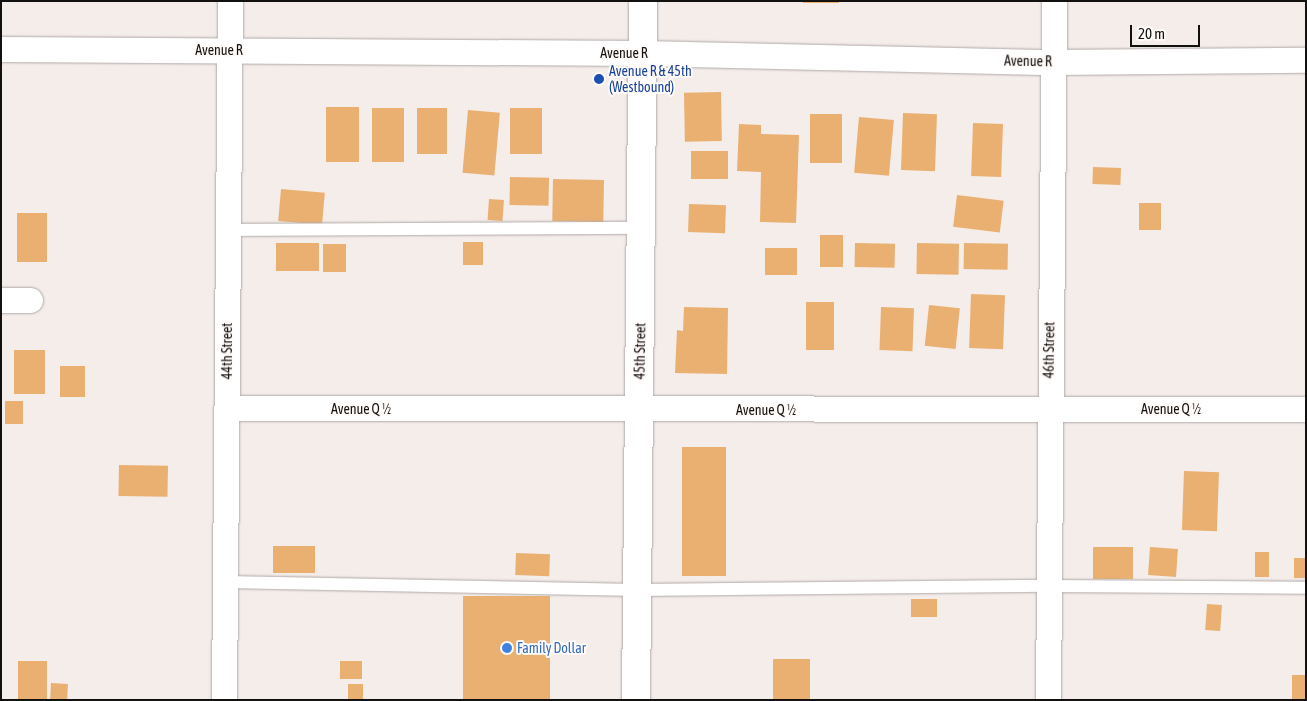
<!DOCTYPE html>
<meta charset="utf-8">
<style>
body{margin:0}
#map{position:relative;width:1307px;height:701px;overflow:hidden;background:#f4edea;font-family:"Asap Condensed",sans-serif}
div>[style]{position:absolute}
[style*='--x']{left:calc(var(--x)*1px);top:calc(var(--y)*1px);width:calc(var(--w)*1px);rotate:calc(var(--a)*1deg)}
.building>*{inset:0;background:#eab071;transform-origin:0 0}
.roads{filter:drop-shadow(0 0 1px #b0a9a7) drop-shadow(0 0 1px #b0a9a7)}
.service>*{height:12px;margin:-6px;padding:0 6px;transform-origin:6px;border-radius:6px;background:#fff}
.minor>*{height:25px;margin:-12.5px;padding:0 12.5px;transform-origin:12.5px;border-radius:12.5px;background:#fff}
.secondary>*{height:28px;margin:-14px;padding:0 14px;transform-origin:14px;border-radius:14px;background:#fff}
.dots>*{width:14px;height:14px;translate:-50% -50%;box-sizing:border-box;border:2px solid #fffbf9;border-radius:50%}
span{translate:-50% -50%;white-space:nowrap;text-align:center;line-height:1.15;-webkit-text-stroke:4px #fffbf9;paint-order:stroke}
.street-label{font-size:14px;color:#131110}
.transit-label{font-size:14px;color:#164399}
.left{translate:0 -50%;text-align:left}
.shop-label{font-size:14px;color:#366cbe}
.frame{position:absolute;inset:0;border:2px solid #131110;pointer-events:none}
.scale{position:absolute;left:1130px;top:25px;width:70px;height:22px;box-sizing:border-box;border:2px solid #131110;border-top:0;padding-left:6px;font-size:15px;line-height:18px;white-space:nowrap;color:#131110;-webkit-text-stroke:4px #fffbf9;paint-order:stroke}
</style>
<div id="map">
<div class="building">
<i style="left:803px;top:1px;width:36px;height:2px"></i>
<i style="left:721px;top:92px;width:49px;height:37px;rotate:89deg"></i>
<i style="left:326px;top:107px;width:33px;height:55px"></i>
<i style="left:372px;top:108px;width:32px;height:54px"></i>
<i style="left:417px;top:108px;width:30px;height:46px"></i>
<i style="left:510px;top:108px;width:32px;height:46px"></i>
<i style="left:468px;top:110px;width:32px;height:63px;rotate:5deg"></i>
<i style="left:903px;top:113px;width:34px;height:57px;rotate:2deg"></i>
<i style="left:810px;top:114px;width:32px;height:49px"></i>
<i style="left:859px;top:117px;width:35px;height:56px;rotate:5deg"></i>
<i style="left:973px;top:123px;width:30px;height:53px;rotate:2deg"></i>
<i style="clip-path:polygon(739px 124px,761px 125px,761px 134px,799px 135px,796px 223px,760px 222px,761px 172px,737px 171px)"></i>
<i style="left:691px;top:151px;width:37px;height:28px"></i>
<i style="left:1093px;top:167px;width:28px;height:17px;rotate:2deg"></i>
<i style="left:510px;top:177px;width:39px;height:28px;rotate:1deg"></i>
<i style="left:553px;top:179px;width:51px;height:42px;rotate:1deg"></i>
<i style="left:281px;top:189px;width:44px;height:32px;rotate:5deg"></i>
<i style="left:957px;top:195px;width:47px;height:32px;rotate:7deg"></i>
<i style="left:489px;top:199px;width:15px;height:21px;rotate:4deg"></i>
<i style="left:1139px;top:203px;width:22px;height:27px"></i>
<i style="left:689px;top:204px;width:37px;height:28px;rotate:2deg"></i>
<i style="left:17px;top:213px;width:30px;height:49px"></i>
<i style="left:820px;top:235px;width:23px;height:32px"></i>
<i style="left:463px;top:242px;width:20px;height:23px"></i>
<i style="left:276px;top:243px;width:43px;height:28px"></i>
<i style="left:855px;top:243px;width:40px;height:24px;rotate:1deg"></i>
<i style="left:917px;top:243px;width:42px;height:31px;rotate:1deg"></i>
<i style="left:964px;top:243px;width:44px;height:26px;rotate:1deg"></i>
<i style="left:323px;top:244px;width:23px;height:28px"></i>
<i style="left:765px;top:248px;width:32px;height:27px"></i>
<i style="left:971px;top:294px;width:34px;height:54px;rotate:2deg"></i>
<i style="left:806px;top:302px;width:28px;height:48px"></i>
<i style="left:929px;top:305px;width:31px;height:41px;rotate:6deg"></i>
<i style="clip-path:polygon(684px 307px,728px 308px,727px 374px,675px 373px,677px 330px,683px 331px)"></i>
<i style="left:881px;top:307px;width:33px;height:43px;rotate:2deg"></i>
<i style="left:14px;top:350px;width:31px;height:44px"></i>
<i style="left:60px;top:366px;width:25px;height:31px"></i>
<i style="left:23px;top:401px;width:23px;height:18px;rotate:90deg"></i>
<i style="left:682px;top:447px;width:44px;height:129px"></i>
<i style="left:119px;top:465px;width:49px;height:31px;rotate:1deg"></i>
<i style="left:1184px;top:471px;width:35px;height:59px;rotate:2deg"></i>
<i style="left:273px;top:546px;width:42px;height:27px"></i>
<i style="left:1093px;top:547px;width:40px;height:32px"></i>
<i style="left:1150px;top:547px;width:28px;height:28px;rotate:4deg"></i>
<i style="left:1255px;top:552px;width:14px;height:25px"></i>
<i style="left:516px;top:553px;width:34px;height:22px;rotate:2deg"></i>
<i style="left:1294px;top:558px;width:12px;height:20px"></i>
<i style="left:463px;top:596px;width:87px;height:104px"></i>
<i style="left:911px;top:599px;width:26px;height:18px"></i>
<i style="left:1207px;top:604px;width:15px;height:26px;rotate:4deg"></i>
<i style="left:773px;top:659px;width:37px;height:41px"></i>
<i style="left:18px;top:661px;width:29px;height:39px"></i>
<i style="left:340px;top:661px;width:22px;height:18px"></i>
<i style="left:1292px;top:675px;width:14px;height:25px"></i>
<i style="left:51px;top:683px;width:17px;height:17px;rotate:3deg"></i>
<i style="left:348px;top:684px;width:15px;height:16px"></i>
</div>
<div class="roads">
<div class="service">
<i style="--x:228;--y:230;--w:414;--a:-0.3"></i>
<i style="--x:225;--y:582;--w:412;--a:1.1"></i>
<i style="--x:637;--y:590;--w:411;--a:-0.6"></i>
<i style="--x:1048;--y:586;--w:258;--a:0.4"></i>
</div>
<div class="minor">
<i style="--x:1;--y:49;--w:642;--a:0.36"></i>
<i style="--x:643;--y:53;--w:409;--a:1.3"></i>
<i style="--x:1052;--y:62;--w:254;--a:-0.5"></i>
<i style="--x:1;--y:300;--w:29;--a:0"></i>
<i style="--x:227;--y:408;--w:1079;--a:0.05"></i>
<i style="--x:224;--y:700;--w:699;--a:-89.51"></i>
<i style="--x:1048;--y:700;--w:699;--a:-89.51"></i>
</div>
<div class="secondary">
<i style="--x:636;--y:700;--w:699;--a:-89.43"></i>
</div>
</div>
<div class="dots">
<i style="left:599px;top:79px;background:#1a4fb4"></i>
<i style="left:507px;top:648px;background:#3f7fe0"></i>
</div>
<div class="street-label">
<span style="left:219px;top:50px">Avenue R</span>
<span style="left:624px;top:53px">Avenue R</span>
<span style="left:1028px;top:61px;rotate:1deg">Avenue R</span>
<span style="left:1049px;top:350px;rotate:-89deg">46th Street</span>
<span style="left:227px;top:351px;rotate:-90deg">44th Street</span>
<span style="left:640px;top:351px;rotate:-89deg">45th Street</span>
<span style="left:361px;top:409px">Avenue Q ½</span>
<span style="left:1171px;top:409px">Avenue Q ½</span>
<span style="left:766px;top:410px">Avenue Q ½</span>
</div>
<div class="transit-label">
<span class="left" style="left:609px;top:79px">Avenue R &amp; 45th<br>(Westbound)</span>
</div>
<div class="shop-label">
<span class="left" style="left:517px;top:648px">Family Dollar</span>
</div>
<div class="frame"></div>
<div class="scale">20 m</div>
</div>
